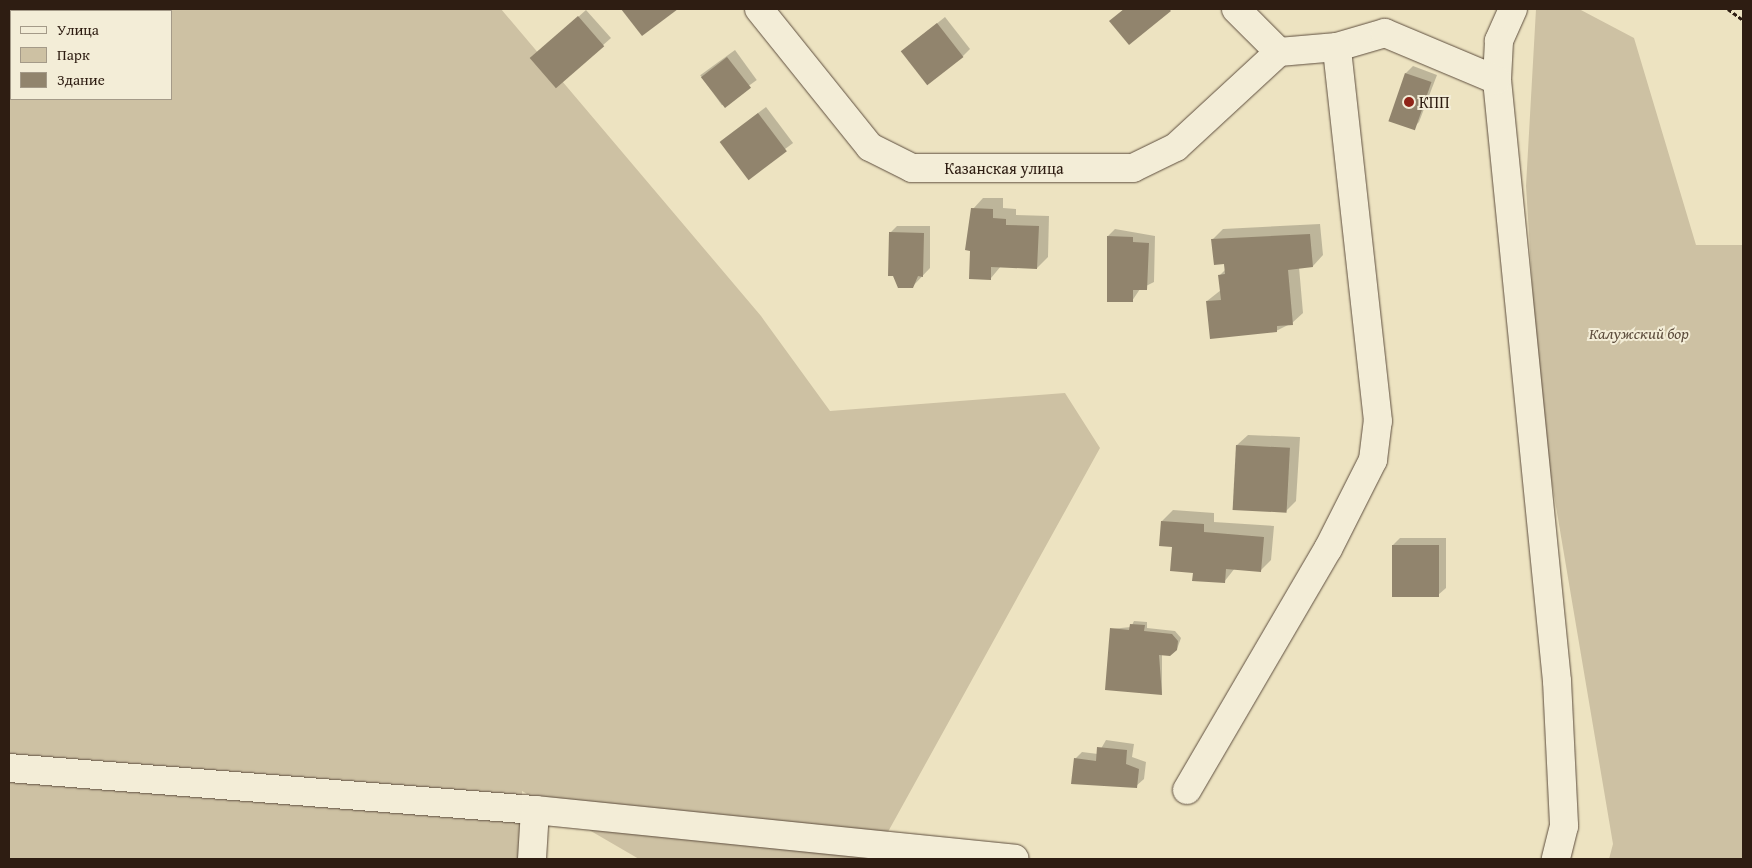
<!DOCTYPE html>
<meta charset="utf-8">
<style>
body{margin:0}
#map{position:relative;width:1752px;height:868px;overflow:hidden;background:#ede3c1;font-family:"Gentium Book Plus",serif}
div>[style]{position:absolute}
[style*='--x']{left:calc(var(--x)*1px);top:calc(var(--y)*1px);width:calc(var(--w)*1px);rotate:calc(var(--a)*1deg)}
.green>*{inset:0;background:#cdc1a3}
.shadow>*{inset:0;background:#0003;transform-origin:0 0}
.building>*{inset:0;background:#91846d;transform-origin:0 0}
.path>*{height:3px;margin-top:-1.5px;transform-origin:0;background:repeating-linear-gradient(90deg,#2e1d12 0 4px,transparent 0 6.5px)}
.roads{filter:drop-shadow(0 0 1px #5e4e3e) drop-shadow(0 0 1px #5e4e3e)}
.street>*{height:28px;margin:-14px;padding:0 14px;transform-origin:14px;border-radius:14px;background:#f3edd7}
.dots>*{width:14px;height:14px;translate:-50% -50%;box-sizing:border-box;border:2px solid #f3edd7;border-radius:50%}
span{translate:-50% -50%;white-space:nowrap;text-align:center;line-height:1.15;-webkit-text-stroke:4px #f3edd7;paint-order:stroke}
.poi-label{font-size:16px;color:#2e1d12}
.left{translate:0 -50%;text-align:left}
.street-label{font-size:16px;color:#2e1d12}
.park-label{font-size:16px;color:#5e4e3e;font-style:italic}
.frame{position:absolute;inset:0;border:10px solid #2e1d12;pointer-events:none}
.legend{position:absolute;left:10px;top:10px;width:162px;height:90px;box-sizing:border-box;background:#f3edd7;border:1px solid #a49a88;margin:0;padding:6px 9px;list-style:none;font-size:15px;color:#2e1d12}
.legend li{display:flex;align-items:center;gap:10px;height:25px}
.legend b{width:25px;border:1px solid #a49a88}
</style>
<div id="map">
<div class="green">
<i style="clip-path:polygon(evenodd,9px 9px,501px 9px,761px 316px,830px 411px,1065px 393px,1100px 448px,873px 859px,639px 859px,522px 791px,523px 859px,9px 859px,9px 9px,11px 11px,171px 11px,171px 99px,11px 99px,11px 11px)"></i>
<i style="clip-path:polygon(1536px 9px,1579px 9px,1634px 38px,1696px 245px,1743px 245px,1743px 859px,1609px 859px,1613px 844px,1540px 412px,1526px 186px)"></i>
</div>
<div class="shadow">
<i style="clip-path:polygon(623px 9px,676px 9px,642px 34px)"></i>
<i style="clip-path:polygon(1124px 9px,1171px 9px,1129px 43px,1111px 21px)"></i>
<i style="clip-path:polygon(586px 10px,611px 38px,556px 87px,539px 52px)"></i>
<i style="clip-path:polygon(945px 17px,970px 49px,963px 56px,910px 45px)"></i>
<i style="left:735px;top:50px;width:37px;height:43px;rotate:54deg"></i>
<i style="clip-path:polygon(1413px 66px,1437px 75px,1419px 122px,1412px 129px,1406px 73px)"></i>
<i style="left:766px;top:107px;width:45px;height:57px;rotate:53deg"></i>
<i style="clip-path:polygon(983px 198px,1003px 198px,1003px 208px,1016px 209px,1016px 215px,1049px 216px,1048px 257px,1037px 268px,1001px 266px,991px 278px,973px 209px)"></i>
<i style="clip-path:polygon(1320px 224px,1323px 255px,1313px 266px,1299px 267px,1303px 313px,1292px 323px,1276px 331px,1207px 301px,1221px 290px,1220px 275px,1226px 269px,1213px 239px,1223px 229px)"></i>
<i style="clip-path:polygon(897px 226px,930px 226px,930px 268px,912px 287px,890px 233px)"></i>
<i style="clip-path:polygon(1115px 229px,1155px 236px,1154px 282px,1140px 289px,1132px 301px,1108px 236px)"></i>
<i style="clip-path:polygon(1248px 435px,1300px 437px,1296px 501px,1285px 512px,1237px 445px)"></i>
<i style="clip-path:polygon(1173px 510px,1214px 513px,1214px 522px,1274px 526px,1271px 560px,1261px 570px,1235px 568px,1224px 582px,1194px 572px,1173px 545px,1162px 521px)"></i>
<i style="clip-path:polygon(1400px 538px,1446px 538px,1446px 588px,1438px 595px,1393px 545px)"></i>
<i style="clip-path:polygon(1134px 621px,1147px 622px,1147px 628px,1175px 631px,1181px 638px,1177px 649px,1162px 654px,1162px 694px,1111px 629px,1131px 627px)"></i>
<i style="clip-path:polygon(1106px 740px,1134px 744px,1132px 757px,1146px 762px,1144px 779px,1136px 786px,1075px 759px,1082px 752px,1098px 754px)"></i>
</div>
<div class="building">
<i style="clip-path:polygon(621px 9px,678px 9px,642px 36px)"></i>
<i style="clip-path:polygon(1124px 9px,1169px 9px,1171px 11px,1129px 45px,1109px 21px)"></i>
<i style="left:578px;top:16px;width:40px;height:64px;rotate:49deg"></i>
<i style="left:937px;top:23px;width:43px;height:46px;rotate:52deg"></i>
<i style="left:727px;top:57px;width:39px;height:33px;rotate:52deg"></i>
<i style="left:1405px;top:73px;width:28px;height:51px;rotate:19deg"></i>
<i style="left:758px;top:113px;width:48px;height:48px;rotate:53deg"></i>
<i style="clip-path:polygon(971px 208px,993px 209px,993px 218px,1006px 219px,1006px 225px,1039px 226px,1037px 269px,991px 267px,991px 280px,969px 279px,970px 251px,965px 250px)"></i>
<i style="clip-path:polygon(889px 232px,924px 233px,923px 277px,918px 276px,913px 288px,898px 288px,893px 276px,888px 276px)"></i>
<i style="clip-path:polygon(1310px 234px,1313px 267px,1288px 270px,1293px 325px,1277px 326px,1277px 332px,1210px 339px,1206px 301px,1221px 300px,1218px 275px,1225px 274px,1224px 264px,1214px 265px,1211px 239px)"></i>
<i style="clip-path:polygon(1107px 236px,1133px 237px,1133px 242px,1149px 243px,1147px 290px,1133px 290px,1133px 302px,1107px 302px)"></i>
<i style="left:1236px;top:445px;width:54px;height:65px;rotate:3deg"></i>
<i style="clip-path:polygon(1161px 521px,1204px 524px,1204px 532px,1264px 537px,1261px 572px,1226px 569px,1225px 583px,1192px 581px,1193px 573px,1170px 571px,1172px 547px,1159px 546px)"></i>
<i style="left:1392px;top:545px;width:47px;height:52px"></i>
<i style="clip-path:polygon(1130px 624px,1145px 625px,1144px 631px,1172px 634px,1178px 641px,1177px 650px,1170px 656px,1159px 655px,1162px 695px,1105px 690px,1110px 628px,1129px 630px)"></i>
<i style="clip-path:polygon(1097px 747px,1127px 750px,1126px 764px,1139px 769px,1137px 788px,1071px 784px,1074px 758px,1096px 761px)"></i>
</div>
<div class="path">
<i style="--x:1728;--y:9;--w:19;--a:36"></i>
</div>
<div class="roads">
<div class="street">
<i style="--x:759;--y:9;--w:177;--a:51.2"></i>
<i style="--x:870;--y:147;--w:47;--a:26.6"></i>
<i style="--x:912;--y:168;--w:221;--a:0"></i>
<i style="--x:1133;--y:168;--w:48;--a:-26"></i>
<i style="--x:1176;--y:147;--w:140;--a:-42.7"></i>
<i style="--x:1236;--y:9;--w:61;--a:45"></i>
<i style="--x:1513;--y:9;--w:35;--a:114"></i>
<i style="--x:1499;--y:41;--w:39;--a:93"></i>
<i style="--x:1497;--y:80;--w:604;--a:84.3"></i>
<i style="--x:1557;--y:681;--w:145;--a:87.2"></i>
<i style="--x:1564;--y:826;--w:34;--a:104"></i>
<i style="--x:1279;--y:52;--w:58;--a:-4.9"></i>
<i style="--x:1337;--y:47;--w:50;--a:-16.3"></i>
<i style="--x:1385;--y:33;--w:121;--a:22.8"></i>
<i style="--x:9;--y:768;--w:528;--a:4.57"></i>
<i style="--x:535;--y:810;--w:482;--a:5.8"></i>
<i style="--x:1187;--y:790;--w:279;--a:-59.7"></i>
<i style="--x:1328;--y:549;--w:100;--a:-63.2"></i>
<i style="--x:1373;--y:460;--w:39;--a:-83"></i>
<i style="--x:1378;--y:421;--w:376;--a:-96.3"></i>
<i style="--x:532;--y:859;--w:49;--a:-86.5"></i>
</div>
</div>
<div class="dots">
<i style="left:1409px;top:102px;background:#8f2418"></i>
</div>
<div class="poi-label">
<span class="left" style="left:1419px;top:102px">КПП</span>
</div>
<div class="street-label">
<span style="left:1004px;top:168px">Казанская улица</span>
</div>
<div class="park-label">
<span style="left:1639px;top:333px">Калужский бор</span>
</div>
<div class="frame"></div>
<ul class="legend">
<li><b style="height:6px;background:#f3edd7"></b>Улица</li>
<li><b style="height:14px;background:#cdc1a3"></b>Парк</li>
<li><b style="height:14px;background:#91846d"></b>Здание</li>
</ul>
</div>
